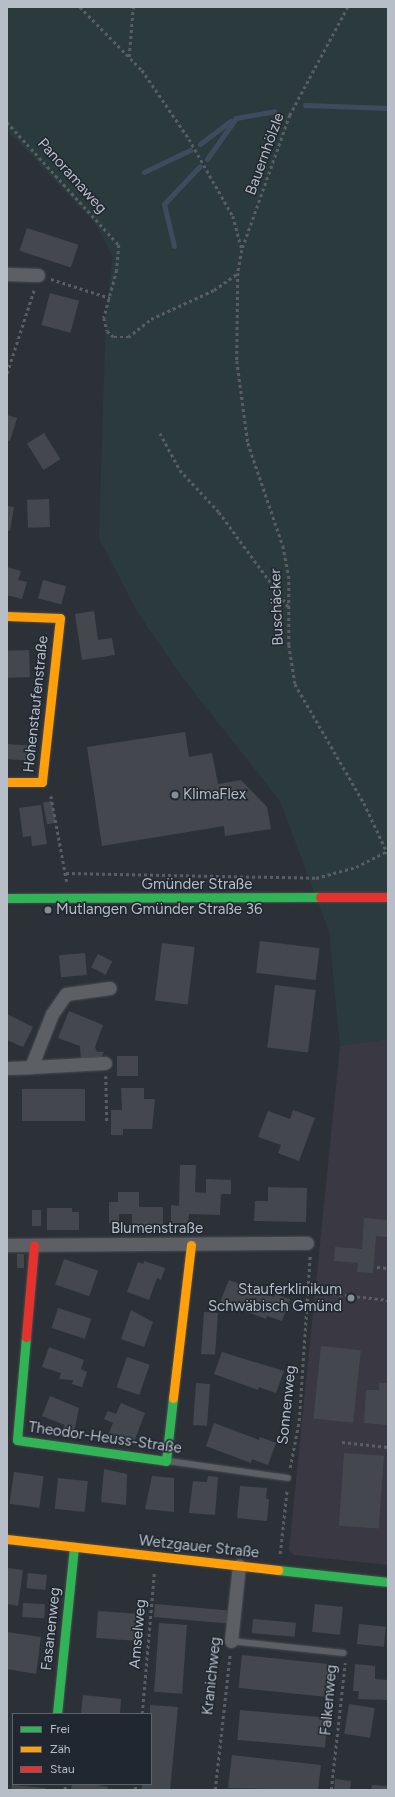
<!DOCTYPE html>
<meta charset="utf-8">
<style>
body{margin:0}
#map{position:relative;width:395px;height:1797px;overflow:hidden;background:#2c3138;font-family:Figtree,sans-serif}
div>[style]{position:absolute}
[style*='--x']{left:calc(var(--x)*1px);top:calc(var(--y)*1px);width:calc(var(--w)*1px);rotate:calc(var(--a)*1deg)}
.medical>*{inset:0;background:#393843}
.green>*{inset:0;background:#2b3b3d}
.stream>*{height:5px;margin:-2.5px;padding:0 2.5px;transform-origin:2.5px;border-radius:2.5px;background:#3e4b5f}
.building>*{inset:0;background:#44484e;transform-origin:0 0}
.path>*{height:2.5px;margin-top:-1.25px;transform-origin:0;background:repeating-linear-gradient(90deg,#5a5e62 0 3px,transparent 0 6px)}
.roads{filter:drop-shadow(0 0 1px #484c51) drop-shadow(0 0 1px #484c51)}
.lane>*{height:6px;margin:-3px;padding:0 3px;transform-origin:3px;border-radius:3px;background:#5c6065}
.street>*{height:13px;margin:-6.5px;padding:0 6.5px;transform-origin:6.5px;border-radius:6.5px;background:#5c6065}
.fast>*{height:9px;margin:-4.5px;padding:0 4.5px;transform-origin:4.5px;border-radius:4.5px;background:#30b455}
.slow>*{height:9px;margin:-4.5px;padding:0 4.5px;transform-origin:4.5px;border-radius:4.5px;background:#ff9f0a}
.jam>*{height:9px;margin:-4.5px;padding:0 4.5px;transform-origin:4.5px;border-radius:4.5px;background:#e5322d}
.dots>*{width:11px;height:11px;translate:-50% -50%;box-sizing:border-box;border:2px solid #202731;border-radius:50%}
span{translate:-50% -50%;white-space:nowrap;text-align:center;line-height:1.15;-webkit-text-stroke:3px #202731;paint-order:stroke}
.street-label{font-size:15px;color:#b7bec7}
.poi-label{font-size:15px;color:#b7bec7}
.left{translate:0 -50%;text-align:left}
.right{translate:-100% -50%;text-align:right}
.frame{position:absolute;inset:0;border:8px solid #b7bec7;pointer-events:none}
.legend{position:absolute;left:12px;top:1713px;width:140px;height:72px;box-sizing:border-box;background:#202731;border:1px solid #5c636d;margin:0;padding:5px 7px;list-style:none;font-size:12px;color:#b7bec7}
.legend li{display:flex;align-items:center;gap:8px;height:20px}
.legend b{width:20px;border:1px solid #5c636d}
</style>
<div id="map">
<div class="medical">
<i style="clip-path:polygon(388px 1039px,388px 1565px,294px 1555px,289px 1550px,340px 1046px)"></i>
</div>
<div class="green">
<i style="clip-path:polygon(7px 7px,388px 7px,388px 1039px,340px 1046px,329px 931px,280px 801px,183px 678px,138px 613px,99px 538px,106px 314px,113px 257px,96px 224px,7px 130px)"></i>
</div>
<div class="stream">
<i style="--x:305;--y:105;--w:83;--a:2.1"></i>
<i style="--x:200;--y:144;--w:39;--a:-37"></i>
<i style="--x:207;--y:159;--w:50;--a:-54.7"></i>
<i style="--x:236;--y:118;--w:39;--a:-10"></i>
<i style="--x:144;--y:172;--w:51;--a:-25.6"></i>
<i style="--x:174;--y:246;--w:43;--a:-103.4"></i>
<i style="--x:164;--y:204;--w:52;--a:-46.5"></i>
</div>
<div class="building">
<i style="left:27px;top:228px;width:54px;height:24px;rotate:18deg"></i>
<i style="left:50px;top:293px;width:30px;height:33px;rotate:15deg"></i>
<i style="clip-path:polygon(7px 415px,17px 418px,10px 441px,7px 440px)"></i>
<i style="left:44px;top:433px;width:31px;height:20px;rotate:58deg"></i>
<i style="left:49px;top:499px;width:28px;height:22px;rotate:88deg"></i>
<i style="clip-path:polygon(7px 506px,14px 507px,10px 531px,7px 530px)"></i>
<i style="clip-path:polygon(7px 567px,21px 571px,18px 580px,27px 582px,22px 599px,7px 595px)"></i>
<i style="left:43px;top:580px;width:24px;height:19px;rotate:15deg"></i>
<i style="clip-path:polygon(94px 611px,98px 640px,112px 638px,115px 655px,82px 660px,75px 614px)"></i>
<i style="left:29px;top:650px;width:27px;height:22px;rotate:88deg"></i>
<i style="clip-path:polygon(185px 732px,189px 757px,212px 753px,218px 784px,241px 780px,267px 807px,271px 829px,225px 836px,224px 826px,102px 846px,87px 747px)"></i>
<i style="left:7px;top:744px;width:29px;height:15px;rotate:4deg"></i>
<i style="left:52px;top:801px;width:22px;height:9px;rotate:80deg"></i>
<i style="clip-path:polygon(41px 805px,47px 844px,32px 846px,31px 836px,23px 837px,19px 808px)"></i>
<i style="left:260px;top:941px;width:60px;height:32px;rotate:7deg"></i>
<i style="left:162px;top:943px;width:33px;height:58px;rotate:7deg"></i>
<i style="left:85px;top:953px;width:22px;height:26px;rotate:85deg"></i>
<i style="left:98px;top:954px;width:16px;height:15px;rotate:27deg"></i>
<i style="left:275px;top:985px;width:41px;height:63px;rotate:7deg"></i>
<i style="clip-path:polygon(69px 1011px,103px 1025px,95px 1047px,97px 1052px,104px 1052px,100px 1059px,81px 1060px,80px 1046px,58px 1038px)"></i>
<i style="clip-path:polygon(7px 1014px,33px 1027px,23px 1047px,7px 1040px)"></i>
<i style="left:138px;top:1056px;width:20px;height:21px;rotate:90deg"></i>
<i style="clip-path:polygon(121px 1088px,144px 1088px,144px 1099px,155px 1099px,152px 1129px,123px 1129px,123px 1135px,111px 1135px,111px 1110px,122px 1110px)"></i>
<i style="left:22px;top:1089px;width:63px;height:32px"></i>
<i style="clip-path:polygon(293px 1110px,315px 1118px,299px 1161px,278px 1153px,281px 1145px,258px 1137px,268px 1111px,290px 1119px)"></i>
<i style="clip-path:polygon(180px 1165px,196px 1165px,195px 1192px,206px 1193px,206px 1179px,231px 1180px,231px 1194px,221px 1194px,220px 1215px,189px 1214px,188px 1223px,171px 1223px,171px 1205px,179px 1206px)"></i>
<i style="clip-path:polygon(268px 1187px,307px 1188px,306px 1222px,254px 1221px,255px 1201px,268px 1201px)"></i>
<i style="clip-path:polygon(118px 1192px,139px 1192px,139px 1207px,163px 1207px,163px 1230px,132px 1230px,132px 1214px,119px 1214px,119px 1222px,109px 1223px,109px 1202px,118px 1202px)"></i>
<i style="clip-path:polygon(47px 1208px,72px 1208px,72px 1212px,79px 1212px,79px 1230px,47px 1230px)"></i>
<i style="left:32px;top:1210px;width:9px;height:16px"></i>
<i style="clip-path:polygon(364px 1218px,388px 1220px,388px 1237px,376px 1236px,373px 1273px,357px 1272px,358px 1263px,334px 1261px,335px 1247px,362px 1249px)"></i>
<i style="left:17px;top:1254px;width:7px;height:14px"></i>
<i style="left:64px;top:1259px;width:36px;height:27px;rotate:19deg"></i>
<i style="clip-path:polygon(144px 1261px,165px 1268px,161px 1280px,157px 1278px,149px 1300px,127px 1292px,138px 1262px,143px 1264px)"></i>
<i style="clip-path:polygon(229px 1280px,274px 1297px,275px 1294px,290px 1299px,282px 1321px,267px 1316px,266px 1319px,220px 1302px)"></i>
<i style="left:58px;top:1308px;width:35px;height:21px;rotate:18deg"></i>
<i style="clip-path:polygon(131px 1310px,153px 1322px,144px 1347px,121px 1339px)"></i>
<i style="left:204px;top:1312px;width:14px;height:42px;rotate:4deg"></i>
<i style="left:321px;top:1346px;width:40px;height:73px;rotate:6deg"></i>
<i style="clip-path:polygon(49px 1347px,84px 1360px,81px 1369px,87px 1372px,82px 1387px,72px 1384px,73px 1380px,59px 1379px,61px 1373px,42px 1367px)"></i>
<i style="clip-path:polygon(222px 1352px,284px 1371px,276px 1393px,259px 1387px,258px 1390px,214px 1374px)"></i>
<i style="left:127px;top:1357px;width:24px;height:32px;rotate:19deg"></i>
<i style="left:196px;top:1383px;width:14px;height:42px;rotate:4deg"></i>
<i style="clip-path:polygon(379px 1383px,388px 1383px,388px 1425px,364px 1423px,366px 1390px,379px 1390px)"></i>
<i style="clip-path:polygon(50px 1396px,79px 1408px,74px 1432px,63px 1428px,65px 1425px,42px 1416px)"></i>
<i style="clip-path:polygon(121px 1403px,145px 1413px,134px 1442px,108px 1435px,113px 1423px,104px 1419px,108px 1411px,116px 1414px)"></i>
<i style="clip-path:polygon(214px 1423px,259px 1440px,260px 1437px,276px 1443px,268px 1465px,252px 1459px,251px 1463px,206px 1446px)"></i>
<i style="left:344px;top:1453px;width:40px;height:73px;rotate:4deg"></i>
<i style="clip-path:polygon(104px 1469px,127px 1474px,126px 1505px,101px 1502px)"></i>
<i style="left:14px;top:1472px;width:30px;height:32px;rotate:8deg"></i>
<i style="clip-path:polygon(152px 1476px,174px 1478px,174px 1512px,145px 1509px)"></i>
<i style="clip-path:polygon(208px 1476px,218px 1477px,215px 1515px,189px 1513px,193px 1481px,207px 1482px)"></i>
<i style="left:58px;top:1478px;width:30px;height:31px;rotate:6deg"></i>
<i style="clip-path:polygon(240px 1486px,267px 1488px,266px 1499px,269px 1499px,267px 1521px,237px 1518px)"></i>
<i style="clip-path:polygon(7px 1568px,23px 1570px,18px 1606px,7px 1604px)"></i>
<i style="left:28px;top:1573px;width:19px;height:15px;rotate:6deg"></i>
<i style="left:23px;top:1603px;width:22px;height:14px;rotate:3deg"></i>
<i style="left:155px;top:1604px;width:74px;height:13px;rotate:5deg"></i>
<i style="left:315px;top:1604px;width:28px;height:28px;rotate:6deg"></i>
<i style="left:98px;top:1611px;width:39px;height:27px;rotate:4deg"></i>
<i style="left:253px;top:1619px;width:43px;height:14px;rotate:5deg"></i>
<i style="left:159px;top:1623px;width:28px;height:69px;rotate:4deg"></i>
<i style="left:359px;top:1624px;width:27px;height:20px;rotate:6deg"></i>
<i style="clip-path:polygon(7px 1632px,41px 1637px,36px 1674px,7px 1669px)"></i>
<i style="left:242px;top:1655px;width:89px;height:33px;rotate:6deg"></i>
<i style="clip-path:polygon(355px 1664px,375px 1666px,375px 1679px,388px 1680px,388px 1700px,358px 1699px,359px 1691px,353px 1691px)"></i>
<i style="clip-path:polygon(83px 1695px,121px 1699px,120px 1714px,81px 1714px)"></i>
<i style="left:349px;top:1704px;width:26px;height:30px;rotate:9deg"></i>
<i style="clip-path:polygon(150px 1705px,178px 1707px,170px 1790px,141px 1790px,142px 1784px,151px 1784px)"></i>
<i style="left:240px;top:1710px;width:88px;height:30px;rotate:5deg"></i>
<i style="clip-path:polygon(232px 1755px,321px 1765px,318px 1790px,228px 1788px)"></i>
<i style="clip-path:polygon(335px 1779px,351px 1781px,350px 1790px,334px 1790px)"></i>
<i style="clip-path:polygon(72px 1784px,92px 1784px,108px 1787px,107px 1790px,71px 1790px)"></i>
<i style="clip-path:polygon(12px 1785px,45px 1788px,45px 1790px,11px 1790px)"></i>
<i style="clip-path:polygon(372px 1785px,387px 1786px,387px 1790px,371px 1790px)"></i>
</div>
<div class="path">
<i style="--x:80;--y:7;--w:88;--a:45.5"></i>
<i style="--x:142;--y:70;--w:83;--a:55.7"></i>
<i style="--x:189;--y:139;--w:89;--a:60.3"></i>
<i style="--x:233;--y:216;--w:35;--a:75"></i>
<i style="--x:348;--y:7;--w:123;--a:118.2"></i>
<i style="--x:290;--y:115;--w:143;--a:109.6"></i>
<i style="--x:242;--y:250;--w:23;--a:100"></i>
<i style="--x:238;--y:273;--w:88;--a:90.7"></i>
<i style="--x:237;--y:361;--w:83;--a:82.4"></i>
<i style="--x:248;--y:443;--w:109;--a:71.2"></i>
<i style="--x:283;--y:546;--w:31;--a:79"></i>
<i style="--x:289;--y:576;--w:69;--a:90"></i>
<i style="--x:289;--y:645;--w:39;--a:81"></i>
<i style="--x:295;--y:684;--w:138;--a:59.9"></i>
<i style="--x:364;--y:803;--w:56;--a:64.8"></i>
<i style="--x:129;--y:57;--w:50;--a:-85.4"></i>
<i style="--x:7;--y:122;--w:166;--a:47.7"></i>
<i style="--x:119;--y:245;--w:25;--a:95"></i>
<i style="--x:117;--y:270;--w:50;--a:105.2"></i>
<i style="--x:104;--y:318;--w:13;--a:77"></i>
<i style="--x:107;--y:331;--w:9;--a:41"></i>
<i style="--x:114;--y:337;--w:14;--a:0"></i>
<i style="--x:128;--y:337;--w:29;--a:-38"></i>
<i style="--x:151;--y:319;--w:69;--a:-24.7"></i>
<i style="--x:214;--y:290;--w:29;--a:-35"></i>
<i style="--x:51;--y:279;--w:62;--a:17.9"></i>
<i style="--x:7;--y:373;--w:87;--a:-72"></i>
<i style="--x:160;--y:433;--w:42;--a:61.6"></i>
<i style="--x:180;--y:470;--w:57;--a:47.1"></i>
<i style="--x:219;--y:512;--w:120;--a:53.8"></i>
<i style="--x:51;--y:796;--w:87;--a:79.5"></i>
<i style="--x:66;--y:873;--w:250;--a:1.1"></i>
<i style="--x:316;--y:878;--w:41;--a:-15.4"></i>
<i style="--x:356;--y:867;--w:34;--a:-27"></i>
<i style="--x:106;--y:1076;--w:46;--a:88.8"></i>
<i style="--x:377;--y:1267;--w:11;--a:5"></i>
<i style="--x:309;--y:1291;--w:80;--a:6.5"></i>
<i style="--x:342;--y:1442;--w:46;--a:6.2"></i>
<i style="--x:290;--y:1468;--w:48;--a:-79.2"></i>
<i style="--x:299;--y:1421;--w:165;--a:-86.2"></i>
<i style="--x:280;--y:1554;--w:65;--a:-83.9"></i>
<i style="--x:142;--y:1714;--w:142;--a:-85.1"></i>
<i style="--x:65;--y:1790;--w:6;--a:-90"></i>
<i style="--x:135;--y:1790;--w:6;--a:-81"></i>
<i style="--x:215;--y:1790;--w:137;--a:-83.7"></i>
<i style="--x:331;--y:1790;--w:128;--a:-83.7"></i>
</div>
<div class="roads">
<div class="lane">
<i style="--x:167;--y:1461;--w:122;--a:8"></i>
<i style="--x:231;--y:1641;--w:113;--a:6.1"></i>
</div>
<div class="street">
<i style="--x:7;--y:274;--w:31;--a:2"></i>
<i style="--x:31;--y:1067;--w:74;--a:-3.1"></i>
<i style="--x:7;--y:1068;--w:24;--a:-2"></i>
<i style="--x:31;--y:1067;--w:57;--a:-68.4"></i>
<i style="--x:52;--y:1014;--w:24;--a:-55"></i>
<i style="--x:66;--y:994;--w:44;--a:-7.8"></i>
<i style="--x:7;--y:1245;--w:300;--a:-0.4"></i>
<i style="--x:231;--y:1641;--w:76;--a:-84"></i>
</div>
<div class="fast">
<i style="--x:7;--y:898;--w:313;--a:-0.2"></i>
<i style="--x:26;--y:1337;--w:103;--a:95"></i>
<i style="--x:17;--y:1440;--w:150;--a:8"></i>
<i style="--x:166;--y:1461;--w:63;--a:-83.7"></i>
<i style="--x:278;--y:1570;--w:111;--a:6.2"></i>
<i style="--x:57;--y:1714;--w:168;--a:-84.2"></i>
</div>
<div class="slow">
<i style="--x:7;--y:616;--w:53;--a:2.2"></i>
<i style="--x:60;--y:618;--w:165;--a:96.3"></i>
<i style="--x:42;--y:782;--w:35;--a:180"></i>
<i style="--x:173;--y:1398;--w:154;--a:-83.3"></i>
<i style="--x:7;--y:1539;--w:273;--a:6.5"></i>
</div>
<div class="jam">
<i style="--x:320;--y:897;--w:68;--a:0"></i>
<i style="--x:26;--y:1337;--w:92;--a:-85"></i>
</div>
</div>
<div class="dots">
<i style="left:175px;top:795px;background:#868d95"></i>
<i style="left:48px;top:910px;background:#868d95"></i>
<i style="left:351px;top:1298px;background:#868d95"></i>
</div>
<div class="street-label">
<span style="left:265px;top:154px;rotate:-70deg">Bauernhölzle</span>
<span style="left:72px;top:176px;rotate:48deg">Panoramaweg</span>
<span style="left:277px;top:607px;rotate:-92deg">Buschäcker</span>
<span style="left:36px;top:704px;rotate:-84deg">Hohenstaufenstraße</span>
<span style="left:197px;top:885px">Gmünder Straße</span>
<span style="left:157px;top:1229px">Blumenstraße</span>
<span style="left:287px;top:1405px;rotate:-84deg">Sonnenweg</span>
<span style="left:105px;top:1438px;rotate:8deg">Theodor-Heuss-Straße</span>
<span style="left:199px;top:1547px;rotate:6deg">Wetzgauer Straße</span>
<span style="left:51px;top:1629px;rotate:-84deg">Fasanenweg</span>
<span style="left:138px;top:1634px;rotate:-85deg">Amselweg</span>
<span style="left:212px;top:1676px;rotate:-84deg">Kranichweg</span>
<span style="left:329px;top:1700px;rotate:-85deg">Falkenweg</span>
</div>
<div class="poi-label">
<span class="left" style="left:183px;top:795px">KlimaFlex</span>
<span class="left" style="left:56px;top:910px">Mutlangen Gmünder Straße 36</span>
<span class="right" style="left:342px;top:1298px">Stauferklinikum<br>Schwäbisch Gmünd</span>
</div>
<div class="frame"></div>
<ul class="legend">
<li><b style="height:5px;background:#30b455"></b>Frei</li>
<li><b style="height:5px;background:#ff9f0a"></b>Zäh</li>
<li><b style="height:5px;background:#e5322d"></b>Stau</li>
</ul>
</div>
